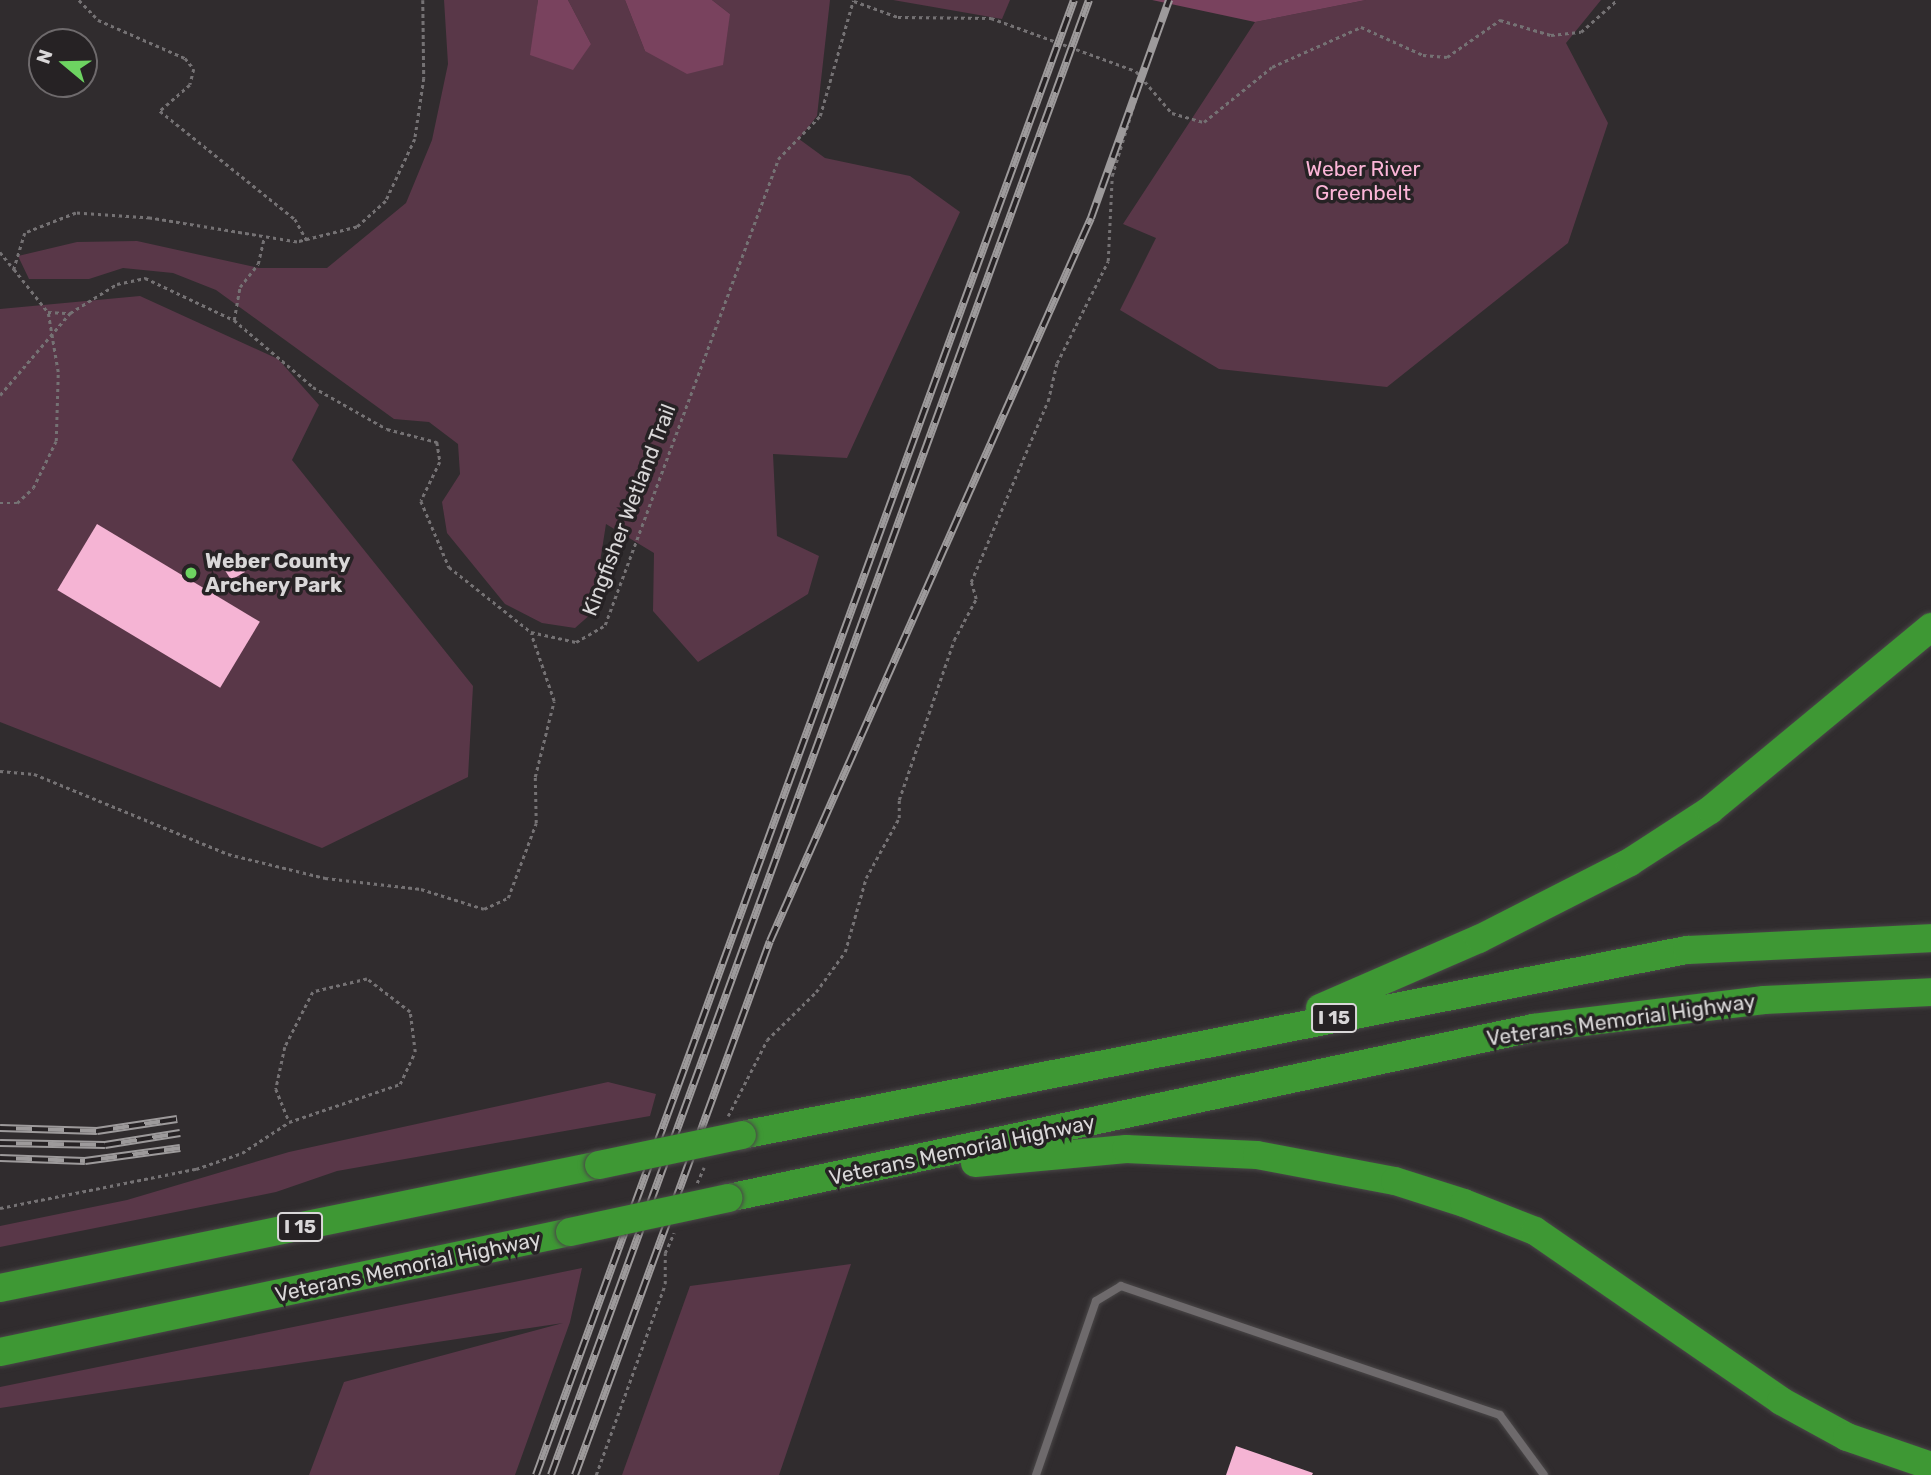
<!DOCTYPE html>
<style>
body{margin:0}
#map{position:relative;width:1931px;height:1475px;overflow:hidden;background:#302c2e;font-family:Rubik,sans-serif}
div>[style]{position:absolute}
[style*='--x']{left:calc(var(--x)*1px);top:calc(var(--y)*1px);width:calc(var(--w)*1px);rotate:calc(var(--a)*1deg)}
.green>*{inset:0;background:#593748}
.water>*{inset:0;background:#79425e}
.building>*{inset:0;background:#f5b4d4;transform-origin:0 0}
.path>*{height:2.5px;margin-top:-1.25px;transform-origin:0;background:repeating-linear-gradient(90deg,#757274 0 3.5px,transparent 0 7px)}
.roads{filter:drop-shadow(0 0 2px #4a4748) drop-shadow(0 0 2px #4a4748)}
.service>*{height:8px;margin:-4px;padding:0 4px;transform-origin:4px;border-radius:4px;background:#6e6a6c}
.motorway>*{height:28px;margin:-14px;padding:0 14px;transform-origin:14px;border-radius:14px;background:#3e9834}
.rail>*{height:8px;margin-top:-4px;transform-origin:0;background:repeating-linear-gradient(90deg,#262224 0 16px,#9d9a9b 0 32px);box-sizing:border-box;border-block:2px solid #9d9a9b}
.bridges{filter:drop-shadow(0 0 2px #4a4748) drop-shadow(0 0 2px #4a4748)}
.motorway-bridge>*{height:28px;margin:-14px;padding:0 14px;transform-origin:14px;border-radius:14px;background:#3e9834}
.dots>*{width:19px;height:19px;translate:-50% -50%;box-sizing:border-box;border:4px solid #262224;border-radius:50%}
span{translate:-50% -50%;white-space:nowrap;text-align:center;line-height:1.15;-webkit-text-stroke:7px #262224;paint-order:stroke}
.shield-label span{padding:2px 5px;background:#262224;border:2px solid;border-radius:5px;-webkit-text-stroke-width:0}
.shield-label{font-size:19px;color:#d9d7d8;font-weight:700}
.park-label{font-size:21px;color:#fbb5d7}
.street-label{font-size:21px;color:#d9d7d8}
.poi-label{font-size:21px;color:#d9d7d8;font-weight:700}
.left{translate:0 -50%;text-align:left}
.north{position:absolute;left:28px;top:28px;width:70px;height:70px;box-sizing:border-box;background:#262224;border:2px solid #6e6a6c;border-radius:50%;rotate:289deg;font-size:19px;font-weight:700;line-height:28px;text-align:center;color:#d9d7d8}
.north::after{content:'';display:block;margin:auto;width:24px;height:32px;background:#6dd361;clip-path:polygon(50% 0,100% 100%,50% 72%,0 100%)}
</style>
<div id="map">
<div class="green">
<i style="clip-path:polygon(444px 0,538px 0,531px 55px,591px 44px,568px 0,625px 0,645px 51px,730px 14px,712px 0,830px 0,817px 116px,799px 139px,825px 158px,910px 176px,960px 212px,847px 458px,773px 454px,777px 536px,819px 556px,808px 594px,698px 662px,653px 611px,654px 553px,606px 524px,592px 613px,575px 628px,542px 623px,505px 604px,447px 533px,442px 502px,460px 474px,458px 444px,429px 422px,394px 419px,216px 290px,173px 273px,123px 268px,89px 279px,29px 279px,18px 256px,77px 242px,137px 241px,259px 268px,327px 268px,406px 203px,432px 140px,448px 64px)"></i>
<i style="clip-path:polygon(893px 0,1010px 0,1002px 19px)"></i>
<i style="clip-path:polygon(1366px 0,1601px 0,1566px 43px,1608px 123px,1568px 243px,1387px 387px,1219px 369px,1120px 310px,1156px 238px,1123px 224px,1255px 22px)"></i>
<i style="clip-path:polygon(140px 296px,278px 359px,319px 405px,292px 460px,473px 686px,468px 777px,322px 848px,0 722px,0 309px)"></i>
<i style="clip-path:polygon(608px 1082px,656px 1094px,650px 1116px,337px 1171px,276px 1192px,0 1247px,0 1226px,127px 1200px,289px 1152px)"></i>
<i style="clip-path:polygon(851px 1264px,779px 1475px,622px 1475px,690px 1286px)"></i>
<i style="clip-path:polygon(582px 1268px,570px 1322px,515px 1475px,309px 1475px,344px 1382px,563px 1323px,0 1408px,0 1387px)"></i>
</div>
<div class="water">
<i style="clip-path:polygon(538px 0,568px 0,591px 44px,573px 70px,530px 55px)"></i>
<i style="clip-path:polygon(625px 0,712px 0,730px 14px,723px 65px,687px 74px,645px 51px)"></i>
<i style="clip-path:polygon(1152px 0,1366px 0,1255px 22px)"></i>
</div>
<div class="building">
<i style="left:97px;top:524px;width:190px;height:77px;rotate:31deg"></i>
<i style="clip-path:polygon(235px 559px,245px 572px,231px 580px,223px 567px)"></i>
<i style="clip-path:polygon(1236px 1446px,1313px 1473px,1312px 1475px,1226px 1475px)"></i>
</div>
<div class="path">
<i style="--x:79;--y:0;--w:28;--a:46"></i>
<i style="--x:98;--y:20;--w:95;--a:23.6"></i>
<i style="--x:185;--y:58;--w:14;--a:51"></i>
<i style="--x:194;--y:69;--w:16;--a:104"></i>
<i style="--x:190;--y:85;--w:40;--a:139"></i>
<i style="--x:160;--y:111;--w:173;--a:38.7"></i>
<i style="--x:295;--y:219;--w:25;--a:61"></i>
<i style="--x:423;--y:0;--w:78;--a:89.3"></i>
<i style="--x:424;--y:78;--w:62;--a:98.4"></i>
<i style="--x:415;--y:139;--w:68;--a:115.1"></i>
<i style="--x:386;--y:201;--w:39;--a:138"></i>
<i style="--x:357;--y:227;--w:62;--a:166"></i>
<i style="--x:297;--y:242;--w:149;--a:-170.7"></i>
<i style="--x:150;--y:218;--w:74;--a:-176.1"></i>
<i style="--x:76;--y:213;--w:55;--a:158.6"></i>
<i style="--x:25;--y:233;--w:38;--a:107"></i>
<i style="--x:14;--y:269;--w:55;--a:51.7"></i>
<i style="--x:48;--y:312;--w:22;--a:3"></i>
<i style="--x:70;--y:313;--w:55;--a:-31.7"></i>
<i style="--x:117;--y:284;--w:29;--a:-12"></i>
<i style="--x:145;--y:278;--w:98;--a:25.3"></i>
<i style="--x:234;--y:320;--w:104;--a:40.3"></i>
<i style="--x:313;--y:387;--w:85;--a:29.6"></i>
<i style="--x:387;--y:429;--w:52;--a:14.6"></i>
<i style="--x:437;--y:442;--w:20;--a:81"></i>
<i style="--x:440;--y:462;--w:43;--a:116"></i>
<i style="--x:421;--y:501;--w:72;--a:67"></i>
<i style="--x:449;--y:567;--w:105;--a:38.4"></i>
<i style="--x:531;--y:632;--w:46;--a:12.5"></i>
<i style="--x:576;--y:642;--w:34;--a:-30"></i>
<i style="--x:605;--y:625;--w:497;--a:-69.6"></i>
<i style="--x:778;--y:159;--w:60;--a:-45.7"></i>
<i style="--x:820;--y:116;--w:120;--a:-74"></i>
<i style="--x:854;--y:1;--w:47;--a:20"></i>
<i style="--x:898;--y:17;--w:93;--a:0.6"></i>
<i style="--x:991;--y:18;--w:154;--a:20.1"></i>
<i style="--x:1136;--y:71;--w:55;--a:49.4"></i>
<i style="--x:1172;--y:113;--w:33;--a:16"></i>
<i style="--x:1204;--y:122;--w:87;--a:-39"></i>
<i style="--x:1272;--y:67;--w:98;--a:-24.2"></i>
<i style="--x:1361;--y:27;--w:68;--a:24.3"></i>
<i style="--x:1423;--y:55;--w:24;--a:5"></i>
<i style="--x:1447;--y:57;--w:65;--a:-34.9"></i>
<i style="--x:1500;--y:20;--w:53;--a:16.4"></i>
<i style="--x:1551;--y:35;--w:30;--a:-6"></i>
<i style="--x:1581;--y:32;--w:48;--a:-41.6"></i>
<i style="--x:0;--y:252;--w:22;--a:51"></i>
<i style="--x:234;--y:320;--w:34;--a:-80"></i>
<i style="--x:240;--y:287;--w:29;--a:-52"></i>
<i style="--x:258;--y:264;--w:26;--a:-77"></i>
<i style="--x:0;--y:395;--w:108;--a:-49.5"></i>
<i style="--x:0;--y:503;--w:17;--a:0"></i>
<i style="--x:17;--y:503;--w:22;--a:-43"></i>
<i style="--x:33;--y:488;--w:52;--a:-63.9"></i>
<i style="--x:56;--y:441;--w:69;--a:-88.3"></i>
<i style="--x:58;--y:372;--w:60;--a:-99.6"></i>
<i style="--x:0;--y:771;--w:34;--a:5"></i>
<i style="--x:34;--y:774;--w:210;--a:22.4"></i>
<i style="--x:228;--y:854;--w:100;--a:13.9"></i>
<i style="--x:325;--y:878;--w:97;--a:6.5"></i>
<i style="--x:421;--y:889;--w:66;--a:17.6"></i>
<i style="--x:484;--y:909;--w:26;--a:-25"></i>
<i style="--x:508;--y:898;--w:80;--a:-69.5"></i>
<i style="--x:536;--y:823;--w:46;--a:-91.2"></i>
<i style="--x:535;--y:777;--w:78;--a:-76"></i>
<i style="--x:554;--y:701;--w:71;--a:-108.9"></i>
<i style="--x:728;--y:1116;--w:85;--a:-62.8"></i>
<i style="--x:767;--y:1040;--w:69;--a:-44.4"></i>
<i style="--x:816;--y:992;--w:49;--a:-54.1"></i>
<i style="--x:845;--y:952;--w:77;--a:-74.2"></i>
<i style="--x:866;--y:878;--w:68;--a:-61.2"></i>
<i style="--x:899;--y:818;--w:18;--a:-90"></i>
<i style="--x:899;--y:800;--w:169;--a:-71"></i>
<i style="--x:954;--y:640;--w:47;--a:-61.8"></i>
<i style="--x:976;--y:599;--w:18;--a:-106"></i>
<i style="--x:971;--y:582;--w:197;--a:-67"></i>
<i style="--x:1048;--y:401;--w:39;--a:-77"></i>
<i style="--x:1057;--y:363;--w:114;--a:-63.4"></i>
<i style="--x:1108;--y:261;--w:85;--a:-87.3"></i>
<i style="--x:1112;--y:176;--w:102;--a:-73"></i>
<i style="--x:697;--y:1183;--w:17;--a:-66"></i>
<i style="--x:0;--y:1208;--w:200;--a:-11.3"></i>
<i style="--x:196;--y:1169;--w:49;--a:-19.2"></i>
<i style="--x:242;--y:1153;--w:56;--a:-33.4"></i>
<i style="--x:289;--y:1122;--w:117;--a:-18.9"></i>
<i style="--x:400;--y:1084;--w:35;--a:-65"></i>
<i style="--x:415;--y:1052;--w:40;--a:-97.1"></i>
<i style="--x:410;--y:1012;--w:54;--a:-142.5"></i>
<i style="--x:367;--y:979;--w:56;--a:166.5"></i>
<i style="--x:313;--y:992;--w:62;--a:117"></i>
<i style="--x:285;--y:1047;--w:43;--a:102.1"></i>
<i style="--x:276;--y:1089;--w:35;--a:68"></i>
<i style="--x:596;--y:1475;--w:203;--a:-70.1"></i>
<i style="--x:665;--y:1284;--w:31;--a:-90"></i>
<i style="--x:665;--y:1253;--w:22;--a:-66"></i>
</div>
<div class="roads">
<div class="service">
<i style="--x:1036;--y:1475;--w:184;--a:-71"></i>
<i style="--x:1096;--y:1301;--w:29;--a:-31"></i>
<i style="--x:1121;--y:1286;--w:400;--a:18.8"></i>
<i style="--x:1500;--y:1415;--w:74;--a:53.7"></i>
</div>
<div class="motorway">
<i style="--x:1320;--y:1008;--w:173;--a:-23.5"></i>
<i style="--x:1479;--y:939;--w:169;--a:-27"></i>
<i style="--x:1630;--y:862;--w:95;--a:-33"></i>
<i style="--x:1710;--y:810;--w:287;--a:-39.6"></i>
<i style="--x:742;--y:1135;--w:963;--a:-11.08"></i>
<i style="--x:1687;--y:950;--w:244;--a:-2.8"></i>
<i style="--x:975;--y:1163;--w:152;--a:-5.3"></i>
<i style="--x:1126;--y:1149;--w:131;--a:2.6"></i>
<i style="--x:1257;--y:1155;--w:140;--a:10.7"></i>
<i style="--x:1395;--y:1181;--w:72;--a:17.7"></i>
<i style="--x:1464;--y:1203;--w:76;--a:21.5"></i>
<i style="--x:1535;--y:1231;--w:299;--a:34.6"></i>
<i style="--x:1781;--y:1401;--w:75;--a:28.6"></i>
<i style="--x:1847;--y:1437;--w:89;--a:19"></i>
<i style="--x:728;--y:1198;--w:823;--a:-11.92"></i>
<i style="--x:1533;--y:1028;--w:233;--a:-6.9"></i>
<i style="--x:1764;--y:1000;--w:167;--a:-2.7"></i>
<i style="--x:0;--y:1288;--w:611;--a:-11.6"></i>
<i style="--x:0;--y:1352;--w:582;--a:-11.89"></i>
</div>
</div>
<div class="rail">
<i style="--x:0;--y:1128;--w:97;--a:1.8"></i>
<i style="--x:97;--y:1131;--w:81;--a:-8.5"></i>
<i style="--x:0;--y:1143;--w:105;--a:1.1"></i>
<i style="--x:105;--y:1145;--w:76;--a:-9.1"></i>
<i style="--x:0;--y:1158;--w:85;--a:2"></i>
<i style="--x:85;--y:1161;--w:96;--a:-7.8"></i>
<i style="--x:536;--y:1475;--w:1570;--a:-69.96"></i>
<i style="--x:551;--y:1475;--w:1570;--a:-69.96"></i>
<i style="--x:575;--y:1475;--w:568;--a:-69.94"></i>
<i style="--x:770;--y:941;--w:791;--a:-66.06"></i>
<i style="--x:1091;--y:218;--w:232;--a:-70.3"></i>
</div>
<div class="bridges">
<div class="motorway-bridge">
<i style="--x:599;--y:1165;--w:146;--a:-11.8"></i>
<i style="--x:570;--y:1232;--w:162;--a:-12.1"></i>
</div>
</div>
<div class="dots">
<i style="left:191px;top:573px;background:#6dd361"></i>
</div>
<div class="shield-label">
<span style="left:1334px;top:1018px">I 15</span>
<span style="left:300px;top:1227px">I 15</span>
</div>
<div class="park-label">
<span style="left:1363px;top:181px">Weber River<br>Greenbelt</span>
</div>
<div class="street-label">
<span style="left:629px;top:510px;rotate:-69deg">Kingfisher Wetland Trail</span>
<span style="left:1621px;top:1020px;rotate:-8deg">Veterans Memorial Highway</span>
<span style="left:962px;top:1150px;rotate:-12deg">Veterans Memorial Highway</span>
<span style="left:408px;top:1267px;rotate:-12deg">Veterans Memorial Highway</span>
</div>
<div class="poi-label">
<span class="left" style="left:205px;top:573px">Weber County<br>Archery Park</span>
</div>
<div class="north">N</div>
</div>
